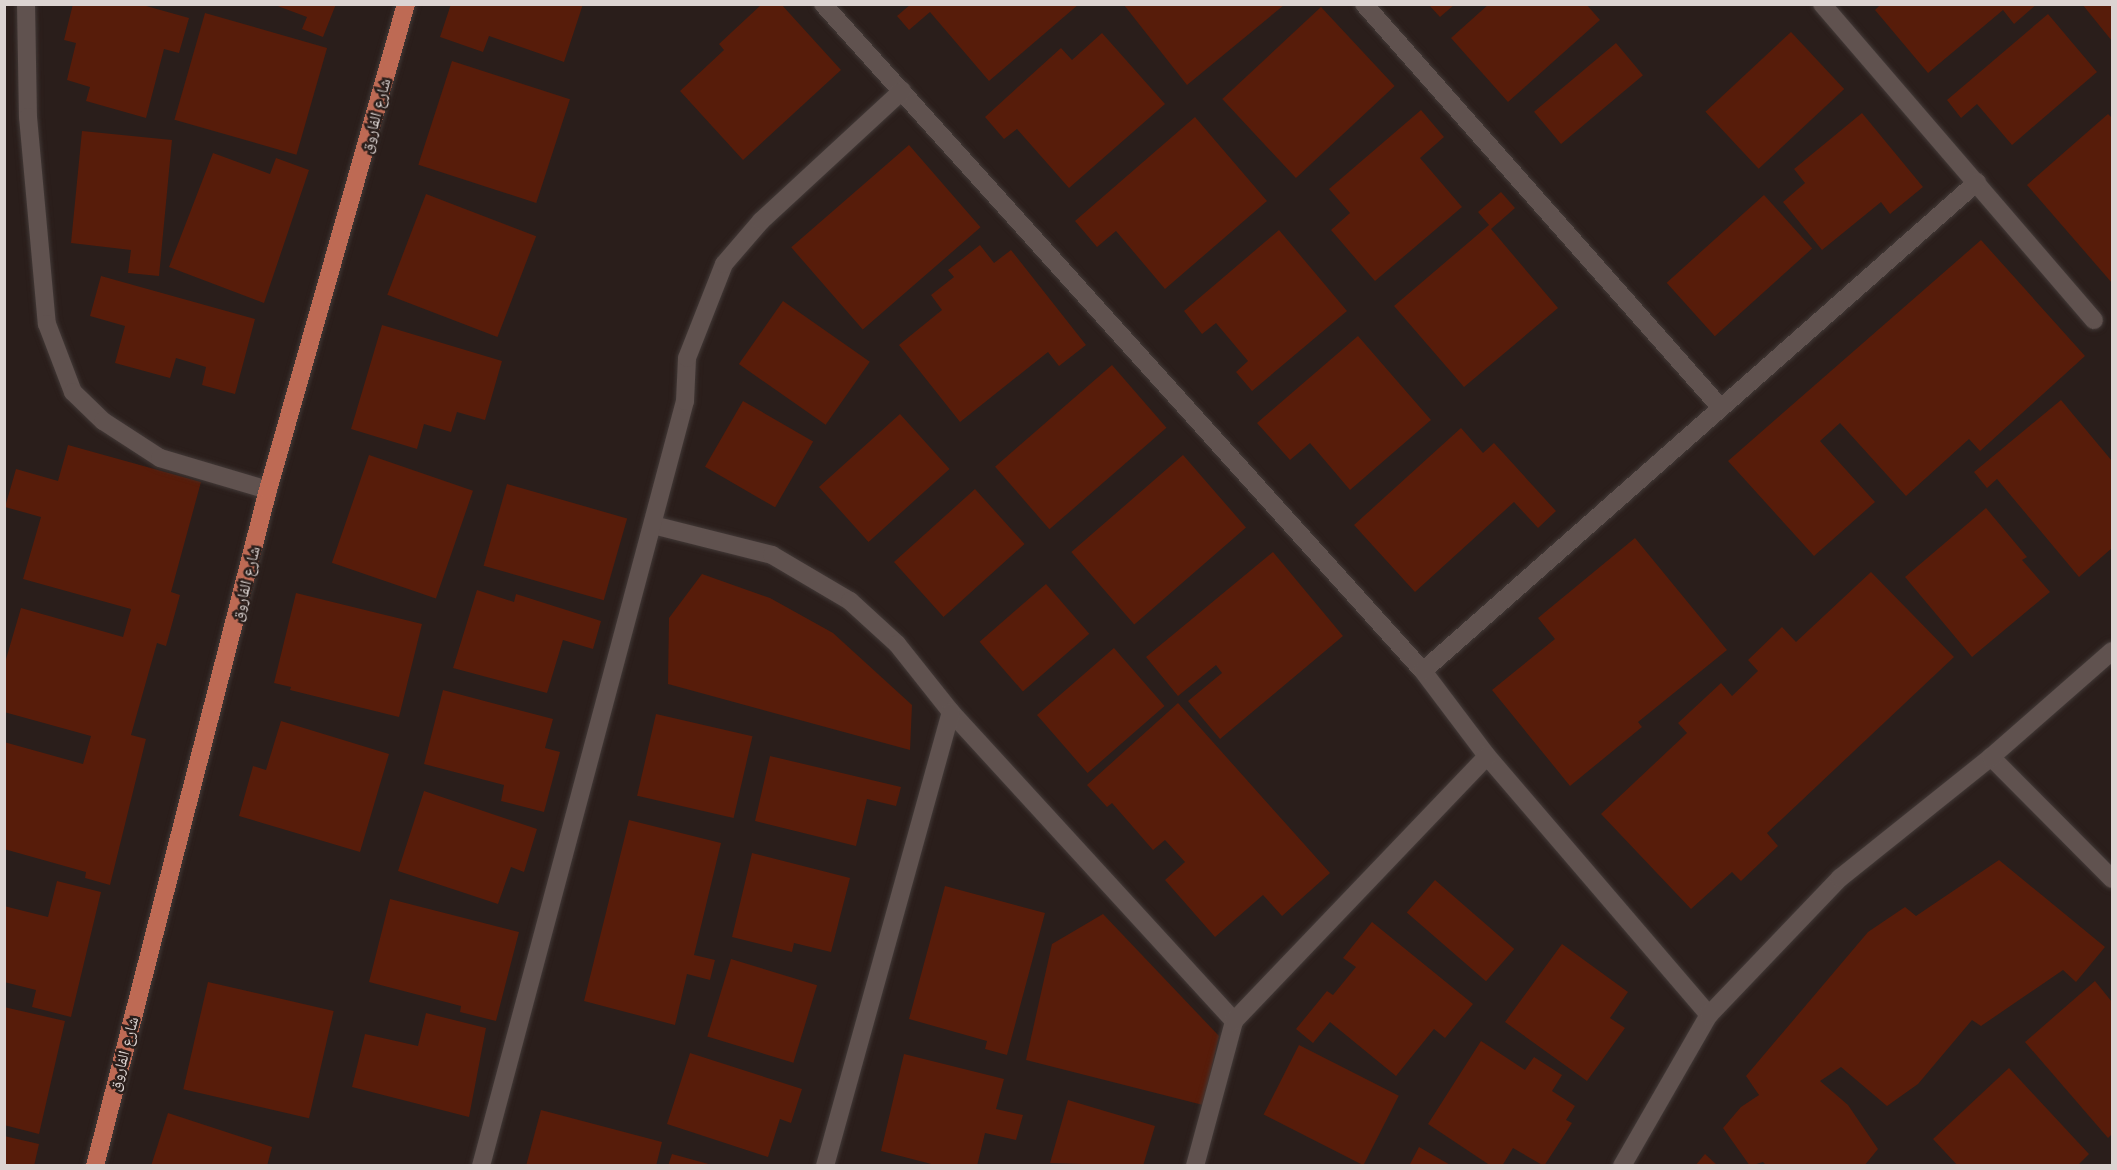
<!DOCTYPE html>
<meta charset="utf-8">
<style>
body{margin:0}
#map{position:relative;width:2117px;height:1170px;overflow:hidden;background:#2a1e1b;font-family:Jost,"Noto Naskh Arabic",sans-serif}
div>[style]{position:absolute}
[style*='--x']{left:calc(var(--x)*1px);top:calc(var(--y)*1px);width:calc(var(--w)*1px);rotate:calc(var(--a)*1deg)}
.building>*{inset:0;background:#571c0a;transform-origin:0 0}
.roads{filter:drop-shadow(0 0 2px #423937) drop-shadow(0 0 2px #423937)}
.minor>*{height:18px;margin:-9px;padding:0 9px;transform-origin:9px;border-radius:9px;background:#60524f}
.major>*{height:18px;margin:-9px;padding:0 9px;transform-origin:9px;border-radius:9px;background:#be6a54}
span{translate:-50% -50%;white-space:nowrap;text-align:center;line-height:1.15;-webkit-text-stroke:5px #2a1e1b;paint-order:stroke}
.street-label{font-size:16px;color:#dcd4d2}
.frame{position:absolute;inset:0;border:6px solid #dcd4d2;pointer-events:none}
</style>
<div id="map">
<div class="building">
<i style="clip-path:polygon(73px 4px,139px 4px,189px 18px,179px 53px,164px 49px,146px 118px,86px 101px,90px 87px,67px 80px,76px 43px,64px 40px)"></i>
<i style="clip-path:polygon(336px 4px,323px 37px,302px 29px,307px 17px,275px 5px)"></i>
<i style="clip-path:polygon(451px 4px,583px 4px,564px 62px,489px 36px,483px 52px,440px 37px)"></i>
<i style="clip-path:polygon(762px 4px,781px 4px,841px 70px,743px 160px,680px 91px,724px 50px,719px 44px)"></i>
<i style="clip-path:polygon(911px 4px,1079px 4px,989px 81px,930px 12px,909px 30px,897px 16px)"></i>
<i style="clip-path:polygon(1489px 4px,1586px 4px,1600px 20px,1508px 102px,1451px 38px)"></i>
<i style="clip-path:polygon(1881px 4px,2037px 4px,2014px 24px,2003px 10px,1928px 73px,1875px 10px)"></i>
<i style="clip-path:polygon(2082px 4px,2112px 4px,2112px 41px)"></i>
<i style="clip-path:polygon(1124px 5px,1284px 5px,1187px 85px)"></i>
<i style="clip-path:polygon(1429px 5px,1454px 5px,1440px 17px)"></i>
<i style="left:1321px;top:7px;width:108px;height:135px;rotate:47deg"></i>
<i style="left:205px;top:13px;width:127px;height:111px;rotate:16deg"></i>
<i style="clip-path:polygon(2048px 14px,2097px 72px,2012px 145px,1977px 104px,1961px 118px,1947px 100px)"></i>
<i style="left:1791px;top:32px;width:78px;height:117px;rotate:47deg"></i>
<i style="clip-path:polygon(1102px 33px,1165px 104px,1069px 188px,1017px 129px,1004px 139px,985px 117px,1061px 48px,1072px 60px)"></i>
<i style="left:1616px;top:43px;width:42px;height:107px;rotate:50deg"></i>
<i style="left:452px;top:61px;width:124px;height:109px;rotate:18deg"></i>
<i style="clip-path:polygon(1421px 110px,1444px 137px,1420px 158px,1462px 207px,1375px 281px,1331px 230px,1350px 213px,1329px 189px)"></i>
<i style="clip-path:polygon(1862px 113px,1923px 187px,1890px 214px,1881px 202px,1822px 250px,1783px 202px,1805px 183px,1794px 169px)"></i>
<i style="clip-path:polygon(2108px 114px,2112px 118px,2112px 283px,2027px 185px)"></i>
<i style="clip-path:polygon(1195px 117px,1267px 201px,1165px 289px,1116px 231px,1097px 247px,1075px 221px)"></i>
<i style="clip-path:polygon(82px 131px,172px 140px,159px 276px,128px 273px,131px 250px,71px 243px)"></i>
<i style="left:909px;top:145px;width:109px;height:156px;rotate:49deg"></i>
<i style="clip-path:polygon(213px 153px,270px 174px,276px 158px,309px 170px,264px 303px,169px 267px)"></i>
<i style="clip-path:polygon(1501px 192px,1515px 208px,1491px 229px,1558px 308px,1464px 387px,1394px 306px,1489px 225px,1478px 212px)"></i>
<i style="left:426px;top:194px;width:118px;height:108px;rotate:21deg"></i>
<i style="left:1764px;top:195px;width:72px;height:131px;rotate:48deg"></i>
<i style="clip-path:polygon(1279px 230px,1347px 311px,1252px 391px,1236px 372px,1248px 361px,1216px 323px,1202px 334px,1184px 311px)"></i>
<i style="clip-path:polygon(1981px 240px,2085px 356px,1980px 451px,1969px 439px,1906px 496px,1840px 423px,1820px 441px,1875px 502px,1814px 556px,1728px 461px)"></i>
<i style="clip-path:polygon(980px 245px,994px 263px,1011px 250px,1086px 345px,1059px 366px,1048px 352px,960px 422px,899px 345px,942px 310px,931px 295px,954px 277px,948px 270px)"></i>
<i style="clip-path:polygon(101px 276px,255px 319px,235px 394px,202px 385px,206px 367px,176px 358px,170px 378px,115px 363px,125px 326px,90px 316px)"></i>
<i style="left:783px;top:301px;width:106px;height:77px;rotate:35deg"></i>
<i style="clip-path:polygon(382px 325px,502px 361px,485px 420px,457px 412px,451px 432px,424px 424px,417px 449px,351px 429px)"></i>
<i style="clip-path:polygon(1358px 336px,1431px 420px,1350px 490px,1310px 443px,1290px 460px,1257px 423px)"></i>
<i style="left:1112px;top:365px;width:83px;height:155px;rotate:49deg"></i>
<i style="clip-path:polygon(2061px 400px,2112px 461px,2112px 548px,2079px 577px,1997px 479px,1987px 488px,1974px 472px)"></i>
<i style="left:743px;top:401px;width:81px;height:76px;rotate:30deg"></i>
<i style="left:900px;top:414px;width:74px;height:109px;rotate:48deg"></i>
<i style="clip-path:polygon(1461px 428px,1483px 453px,1494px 443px,1556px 511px,1538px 528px,1514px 502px,1415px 592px,1354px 525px)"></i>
<i style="clip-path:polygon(68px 445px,201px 482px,171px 592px,180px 595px,166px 646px,157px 643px,131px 735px,146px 739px,110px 885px,85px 878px,86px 872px,4px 849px,4px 742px,83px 764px,91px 736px,4px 712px,4px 666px,21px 608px,123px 637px,131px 609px,23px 579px,41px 517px,5px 507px,16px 469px,58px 481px)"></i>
<i style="left:369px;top:455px;width:110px;height:114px;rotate:19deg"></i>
<i style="left:1183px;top:455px;width:96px;height:148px;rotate:49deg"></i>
<i style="left:507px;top:484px;width:125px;height:85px;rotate:16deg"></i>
<i style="left:975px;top:489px;width:74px;height:109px;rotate:48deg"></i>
<i style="clip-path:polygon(1986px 508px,2027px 557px,2022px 560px,2050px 592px,1972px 657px,1905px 577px)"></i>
<i style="clip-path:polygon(1635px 538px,1727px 650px,1638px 722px,1642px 727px,1570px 786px,1492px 690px,1555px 639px,1538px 618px)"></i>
<i style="clip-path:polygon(1273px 552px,1343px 636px,1220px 739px,1188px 701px,1222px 673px,1216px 665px,1178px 696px,1146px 657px)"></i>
<i style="clip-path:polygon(1871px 572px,1954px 657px,1767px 833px,1778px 846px,1741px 881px,1732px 872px,1691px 909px,1601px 814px,1687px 733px,1678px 723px,1721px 683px,1732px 696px,1758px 671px,1748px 660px,1782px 627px,1796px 642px)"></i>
<i style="clip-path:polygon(702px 574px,770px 598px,833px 633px,912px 705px,910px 750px,668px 684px,669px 618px)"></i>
<i style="left:1046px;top:584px;width:66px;height:88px;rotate:49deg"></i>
<i style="clip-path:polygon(477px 590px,514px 602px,516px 594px,601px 621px,593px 649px,563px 640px,547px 693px,453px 668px)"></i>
<i style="clip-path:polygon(296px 593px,422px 624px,399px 717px,290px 690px,291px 687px,274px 683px)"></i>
<i style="left:1114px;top:648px;width:77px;height:102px;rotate:49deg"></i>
<i style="clip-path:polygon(443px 690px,553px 719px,545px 748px,560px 752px,544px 812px,501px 801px,504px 785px,424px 764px)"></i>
<i style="clip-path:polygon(1178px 703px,1330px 873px,1282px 916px,1263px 895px,1215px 937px,1165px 880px,1185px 862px,1165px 840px,1153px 850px,1112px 803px,1107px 807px,1087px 785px)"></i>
<i style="left:656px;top:714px;width:99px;height:84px;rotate:13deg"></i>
<i style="clip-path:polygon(281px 721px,389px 754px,360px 852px,239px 816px,253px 766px,266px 770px)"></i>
<i style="clip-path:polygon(770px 756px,901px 787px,896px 806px,867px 799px,856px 846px,755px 821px)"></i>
<i style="clip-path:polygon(424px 791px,537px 829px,524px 872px,511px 867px,498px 904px,398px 871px)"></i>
<i style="clip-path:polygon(629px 820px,721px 843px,694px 955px,715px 960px,710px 980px,687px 974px,675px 1025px,584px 1001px)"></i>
<i style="clip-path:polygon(752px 853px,850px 878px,831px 952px,794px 943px,792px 952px,732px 937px)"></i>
<i style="clip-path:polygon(1999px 860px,2105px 947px,2076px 982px,2063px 970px,1981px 1026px,1972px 1020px,1918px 1084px,1887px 1106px,1841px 1067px,1820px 1081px,1848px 1105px,1878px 1149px,1864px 1166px,1767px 1166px,1763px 1162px,1750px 1166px,1723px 1128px,1741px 1107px,1759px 1095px,1746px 1076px,1868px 932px,1905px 907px,1916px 916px)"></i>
<i style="left:1435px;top:880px;width:105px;height:43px;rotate:41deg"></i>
<i style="clip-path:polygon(57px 881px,101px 892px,71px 1017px,32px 1007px,36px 990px,4px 982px,4px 906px,48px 917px)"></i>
<i style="clip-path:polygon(945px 886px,1045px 913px,1007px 1055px,985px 1049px,987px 1041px,909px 1019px)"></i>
<i style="clip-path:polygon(390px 899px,519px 932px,496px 1021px,460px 1012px,461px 1006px,369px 982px)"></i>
<i style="clip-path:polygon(1103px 914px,1219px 1036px,1203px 1105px,1026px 1060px,1052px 944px)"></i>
<i style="clip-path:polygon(1372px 922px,1473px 1004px,1445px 1038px,1434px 1029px,1396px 1076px,1330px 1022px,1313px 1043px,1296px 1029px,1327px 991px,1333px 995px,1356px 967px,1343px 958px)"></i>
<i style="clip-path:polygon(1562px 944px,1628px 992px,1610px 1018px,1625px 1028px,1587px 1081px,1505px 1022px)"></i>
<i style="left:731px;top:959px;width:90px;height:81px;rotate:17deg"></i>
<i style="clip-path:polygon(2095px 981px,2112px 1002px,2112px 1134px,2108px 1138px,2025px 1042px)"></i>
<i style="left:208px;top:982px;width:129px;height:110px;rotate:13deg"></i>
<i style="clip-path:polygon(4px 1007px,65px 1021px,39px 1134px,4px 1125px)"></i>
<i style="clip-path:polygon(426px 1013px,486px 1028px,469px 1117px,352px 1087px,365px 1034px,418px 1046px)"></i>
<i style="clip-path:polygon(1481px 1041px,1525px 1070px,1534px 1057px,1562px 1075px,1552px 1091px,1575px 1106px,1566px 1120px,1572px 1123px,1544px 1166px,1513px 1148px,1502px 1166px,1491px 1166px,1428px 1124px)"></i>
<i style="left:1299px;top:1045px;width:112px;height:78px;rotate:27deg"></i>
<i style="clip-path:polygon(690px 1053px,802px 1089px,791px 1123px,780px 1119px,768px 1157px,667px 1124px)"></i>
<i style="clip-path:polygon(904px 1054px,1004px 1079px,996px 1109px,1023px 1115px,1016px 1140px,985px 1133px,977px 1166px,939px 1166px,881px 1151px)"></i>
<i style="clip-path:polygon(2009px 1068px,2089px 1154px,2077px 1166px,1958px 1166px,1933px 1139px)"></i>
<i style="clip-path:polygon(1068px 1100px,1155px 1126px,1143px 1166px,1050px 1163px)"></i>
<i style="clip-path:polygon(541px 1110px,662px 1142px,656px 1166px,526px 1166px)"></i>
<i style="clip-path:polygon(168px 1113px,272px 1147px,267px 1166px,151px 1166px)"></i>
<i style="clip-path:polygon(4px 1136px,39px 1144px,34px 1166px,4px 1166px)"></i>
<i style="clip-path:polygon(1419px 1147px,1452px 1166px,1409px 1166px)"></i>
<i style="clip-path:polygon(672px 1154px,712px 1165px,712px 1166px,668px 1166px)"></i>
<i style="clip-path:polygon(1705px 1154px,1718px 1166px,1695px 1166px)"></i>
</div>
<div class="roads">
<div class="minor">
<i style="--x:26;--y:4;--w:113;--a:89"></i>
<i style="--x:28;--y:117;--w:208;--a:84.8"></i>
<i style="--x:47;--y:324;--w:73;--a:69.1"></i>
<i style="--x:73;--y:392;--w:42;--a:44"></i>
<i style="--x:103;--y:421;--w:68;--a:33"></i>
<i style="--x:160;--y:458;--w:113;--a:16.5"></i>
<i style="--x:823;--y:4;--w:897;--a:48.03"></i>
<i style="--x:1423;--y:671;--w:106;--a:53"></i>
<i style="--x:1487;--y:756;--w:341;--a:49.4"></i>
<i style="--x:1364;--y:4;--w:539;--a:48.53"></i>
<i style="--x:1822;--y:4;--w:417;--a:49.3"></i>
<i style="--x:653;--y:525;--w:123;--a:14.1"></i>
<i style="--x:772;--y:555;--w:91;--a:30.5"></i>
<i style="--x:850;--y:601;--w:64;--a:42.5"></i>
<i style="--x:897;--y:644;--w:87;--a:51.5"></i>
<i style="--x:951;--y:712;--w:419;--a:47.5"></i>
<i style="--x:1423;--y:671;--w:739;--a:-41.43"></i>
<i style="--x:1991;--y:757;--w:172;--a:45.2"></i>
<i style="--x:481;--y:1166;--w:792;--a:-75.07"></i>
<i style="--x:685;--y:401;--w:43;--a:-87.3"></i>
<i style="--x:687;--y:358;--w:101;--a:-68.5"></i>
<i style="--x:724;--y:264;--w:57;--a:-49.3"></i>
<i style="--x:761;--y:221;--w:192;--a:-42.7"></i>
<i style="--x:825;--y:1166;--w:471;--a:-74.5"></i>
<i style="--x:1195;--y:1166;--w:150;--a:-74.9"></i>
<i style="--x:1234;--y:1021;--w:366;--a:-46.3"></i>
<i style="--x:1622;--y:1166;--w:174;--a:-60.1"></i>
<i style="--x:1709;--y:1015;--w:190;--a:-46.3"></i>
<i style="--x:1840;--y:878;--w:193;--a:-38.7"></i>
<i style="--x:1991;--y:757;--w:161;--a:-41.2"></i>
</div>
<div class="major">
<i style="--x:95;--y:1166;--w:698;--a:-75.65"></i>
<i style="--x:268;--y:490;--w:505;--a:-74.15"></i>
</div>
</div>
<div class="street-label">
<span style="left:376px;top:116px;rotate:-75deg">شارع الفاروق</span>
<span style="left:246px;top:584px;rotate:-76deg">شارع الفاروق</span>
<span style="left:124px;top:1054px;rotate:-75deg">شارع الفاروق</span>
</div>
<div class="frame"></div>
</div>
